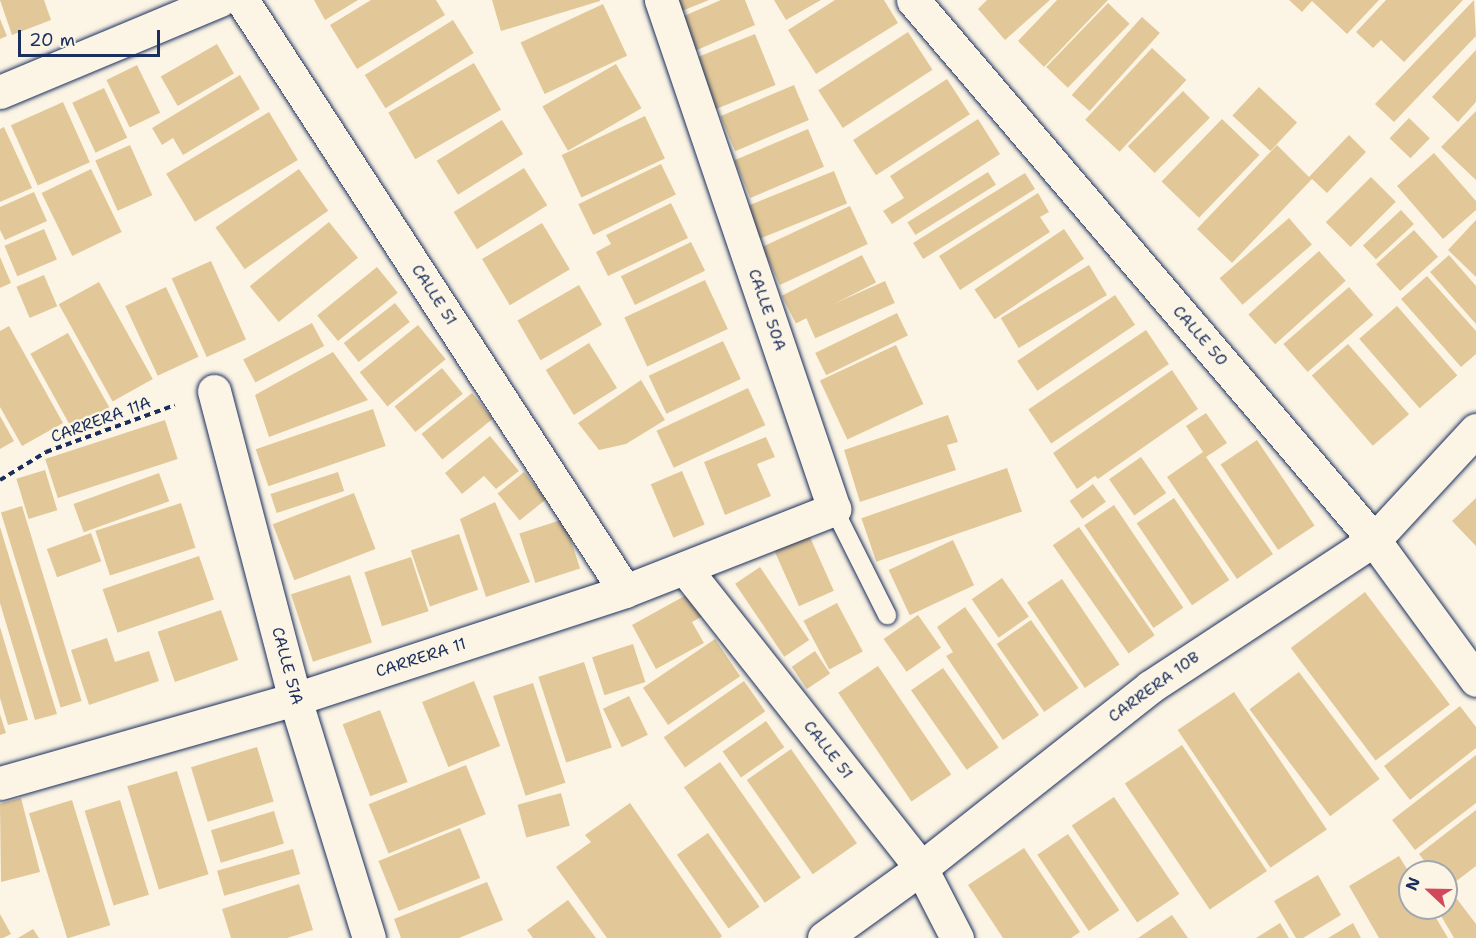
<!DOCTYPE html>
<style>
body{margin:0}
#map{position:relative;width:1476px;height:938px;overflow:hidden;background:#fcf5e5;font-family:"Shantell Sans",sans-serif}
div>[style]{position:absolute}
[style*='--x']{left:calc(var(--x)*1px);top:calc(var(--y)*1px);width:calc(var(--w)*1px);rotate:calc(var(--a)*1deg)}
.building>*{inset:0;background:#e2c898;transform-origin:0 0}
.path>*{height:4px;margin-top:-2px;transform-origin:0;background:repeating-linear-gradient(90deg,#1b2f5e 0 6px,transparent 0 10.5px)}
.roads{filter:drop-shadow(0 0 2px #1b2f5e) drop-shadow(0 0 2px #1b2f5e)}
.lane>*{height:18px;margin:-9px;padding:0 9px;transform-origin:9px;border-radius:9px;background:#fcf5e5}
.street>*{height:33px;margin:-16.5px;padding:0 16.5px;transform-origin:16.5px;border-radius:16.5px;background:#fcf5e5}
span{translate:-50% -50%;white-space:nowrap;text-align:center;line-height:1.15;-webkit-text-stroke:5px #fcf5e5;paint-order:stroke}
.street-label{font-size:16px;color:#1b2f5e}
.north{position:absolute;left:1398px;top:860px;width:60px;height:60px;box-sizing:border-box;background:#fcf5e5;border:2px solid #a2a6af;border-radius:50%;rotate:292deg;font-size:16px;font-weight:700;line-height:24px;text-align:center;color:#1b2f5e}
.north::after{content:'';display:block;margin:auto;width:21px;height:27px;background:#d1495b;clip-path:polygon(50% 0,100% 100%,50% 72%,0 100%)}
.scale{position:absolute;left:18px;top:30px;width:142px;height:27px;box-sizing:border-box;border:3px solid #1b2f5e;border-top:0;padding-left:8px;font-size:18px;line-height:21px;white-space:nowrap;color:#1b2f5e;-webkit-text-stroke:4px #fcf5e5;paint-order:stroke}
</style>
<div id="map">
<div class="building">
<i style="clip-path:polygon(0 0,44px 0,51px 20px,12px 35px)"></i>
<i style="clip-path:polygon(314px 0,358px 0,325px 20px)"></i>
<i style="clip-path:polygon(371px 0,436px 0,445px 15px,357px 69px,330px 25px)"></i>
<i style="clip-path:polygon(492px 0,600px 0,600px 1px,501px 31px)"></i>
<i style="clip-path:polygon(666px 0,709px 0,672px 15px)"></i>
<i style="clip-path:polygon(721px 0,745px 0,755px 25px,690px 53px,677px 19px)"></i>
<i style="clip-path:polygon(774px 0,821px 0,786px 20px)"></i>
<i style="clip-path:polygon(835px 0,884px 0,898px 23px,816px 74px,788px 30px)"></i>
<i style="clip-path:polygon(987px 0,1050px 0,1005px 40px,978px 9px)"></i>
<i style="clip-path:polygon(1057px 0,1108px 0,1044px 67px,1018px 41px)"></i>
<i style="clip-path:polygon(1289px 0,1379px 0,1347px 34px,1312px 1px,1302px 12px)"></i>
<i style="clip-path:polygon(1386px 0,1463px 0,1404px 62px,1381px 40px,1373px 48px,1356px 32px)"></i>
<i style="clip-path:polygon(1474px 0,1476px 36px,1394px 122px,1375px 104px)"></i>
<i style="left:1108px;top:3px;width:30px;height:89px;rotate:44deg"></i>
<i style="left:603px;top:4px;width:57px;height:91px;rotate:65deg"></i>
<i style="left:1142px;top:17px;width:24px;height:105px;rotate:42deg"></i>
<i style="clip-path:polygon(0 19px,7px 36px,0 39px)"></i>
<i style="left:453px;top:20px;width:39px;height:104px;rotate:58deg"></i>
<i style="left:908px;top:32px;width:45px;height:107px;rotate:57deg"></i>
<i style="left:755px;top:34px;width:55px;height:67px;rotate:68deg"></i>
<i style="left:217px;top:44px;width:34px;height:65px;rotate:60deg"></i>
<i style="left:1152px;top:48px;width:47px;height:98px;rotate:43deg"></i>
<i style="clip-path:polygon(1476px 50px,1476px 102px,1458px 122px,1432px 97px)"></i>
<i style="left:474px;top:63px;width:54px;height:99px;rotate:60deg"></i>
<i style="left:616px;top:64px;width:51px;height:85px;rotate:60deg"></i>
<i style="left:137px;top:65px;width:53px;height:34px;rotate:64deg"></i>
<i style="clip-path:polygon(240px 75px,260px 109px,183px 155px,173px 138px,162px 145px,152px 128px)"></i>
<i style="left:947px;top:79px;width:42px;height:112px;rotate:57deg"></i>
<i style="left:794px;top:85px;width:38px;height:80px;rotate:67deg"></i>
<i style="left:1259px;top:87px;width:52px;height:39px;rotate:43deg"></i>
<i style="left:104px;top:88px;width:55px;height:35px;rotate:65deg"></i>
<i style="left:1183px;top:91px;width:38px;height:78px;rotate:45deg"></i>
<i style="left:63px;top:102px;width:66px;height:57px;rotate:66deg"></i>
<i style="clip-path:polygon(1476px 111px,1476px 180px,1441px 147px)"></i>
<i style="left:269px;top:112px;width:56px;height:120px;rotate:59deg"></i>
<i style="left:645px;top:116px;width:47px;height:92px;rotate:65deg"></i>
<i style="left:1409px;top:118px;width:29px;height:28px;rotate:44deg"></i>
<i style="clip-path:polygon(978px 119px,1000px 154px,892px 224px,883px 211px,904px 198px,890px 176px)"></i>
<i style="left:1222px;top:119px;width:52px;height:87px;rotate:44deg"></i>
<i style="left:502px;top:120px;width:40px;height:77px;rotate:58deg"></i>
<i style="clip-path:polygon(4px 127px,32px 188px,0 202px,0 129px)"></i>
<i style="left:808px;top:129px;width:41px;height:80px;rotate:67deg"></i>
<i style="clip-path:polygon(1349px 135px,1366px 152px,1327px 193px,1312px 179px,1232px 263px,1197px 229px,1277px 145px,1309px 177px)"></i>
<i style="left:130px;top:145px;width:55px;height:38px;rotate:66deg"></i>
<i style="clip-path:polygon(1434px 153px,1476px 201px,1476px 210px,1443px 239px,1397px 186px)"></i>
<i style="left:661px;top:164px;width:34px;height:92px;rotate:64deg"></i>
<i style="left:524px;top:168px;width:44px;height:83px;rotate:58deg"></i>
<i style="left:91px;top:169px;width:70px;height:55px;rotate:64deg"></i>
<i style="left:299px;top:169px;width:51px;height:102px;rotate:55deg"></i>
<i style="left:834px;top:171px;width:35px;height:98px;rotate:68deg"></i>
<i style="left:988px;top:172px;width:15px;height:95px;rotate:58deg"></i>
<i style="left:1025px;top:173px;width:19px;height:132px;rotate:58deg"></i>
<i style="left:1371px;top:177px;width:35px;height:64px;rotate:45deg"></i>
<i style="clip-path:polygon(34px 192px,47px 221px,5px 240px,0 230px,0 207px)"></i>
<i style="clip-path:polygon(1038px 193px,1049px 212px,1040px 217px,1050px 232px,960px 290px,939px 256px)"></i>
<i style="clip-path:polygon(671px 203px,688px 238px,608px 276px,596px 252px,611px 244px,606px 235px)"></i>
<i style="left:850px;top:206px;width:42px;height:97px;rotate:65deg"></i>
<i style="left:1401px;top:210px;width:19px;height:52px;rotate:47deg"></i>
<i style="left:1289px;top:218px;width:35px;height:92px;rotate:49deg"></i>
<i style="clip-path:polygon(1476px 220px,1476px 277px,1448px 250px)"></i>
<i style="left:329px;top:222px;width:46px;height:102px;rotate:51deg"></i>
<i style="left:542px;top:223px;width:54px;height:70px;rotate:59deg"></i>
<i style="left:44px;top:229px;width:33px;height:43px;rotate:67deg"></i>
<i style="left:1064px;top:229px;width:36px;height:108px;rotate:56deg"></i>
<i style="left:1414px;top:230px;width:36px;height:51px;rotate:48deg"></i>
<i style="left:691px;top:242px;width:32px;height:78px;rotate:64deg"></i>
<i style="left:1319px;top:251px;width:40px;height:95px;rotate:48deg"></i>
<i style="left:862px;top:255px;width:31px;height:90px;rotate:63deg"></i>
<i style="clip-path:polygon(1449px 255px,1476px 286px,1476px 324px,1430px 272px)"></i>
<i style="clip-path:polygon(0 257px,11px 283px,0 288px)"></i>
<i style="left:211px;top:261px;width:86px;height:43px;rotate:66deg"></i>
<i style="left:1089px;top:265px;width:35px;height:103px;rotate:59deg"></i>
<i style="left:377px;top:267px;width:33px;height:77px;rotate:51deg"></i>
<i style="left:44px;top:275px;width:34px;height:30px;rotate:67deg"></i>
<i style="clip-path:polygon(1427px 276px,1476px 331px,1476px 354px,1461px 367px,1401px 299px)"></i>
<i style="left:705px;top:280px;width:54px;height:89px;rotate:65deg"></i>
<i style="left:885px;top:281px;width:24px;height:87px;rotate:66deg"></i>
<i style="left:99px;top:282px;width:111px;height:46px;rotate:61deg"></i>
<i style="left:579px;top:285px;width:46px;height:71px;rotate:60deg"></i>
<i style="left:166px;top:287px;width:77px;height:45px;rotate:65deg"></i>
<i style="left:1349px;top:287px;width:37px;height:87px;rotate:49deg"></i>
<i style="left:1115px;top:295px;width:36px;height:118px;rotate:56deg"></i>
<i style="left:395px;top:303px;width:24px;height:65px;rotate:52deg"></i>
<i style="left:1397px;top:306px;width:92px;height:50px;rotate:49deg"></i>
<i style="left:897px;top:313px;width:25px;height:91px;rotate:64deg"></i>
<i style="left:312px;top:323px;width:26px;height:78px;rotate:62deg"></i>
<i style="left:418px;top:325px;width:44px;height:75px;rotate:51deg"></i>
<i style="clip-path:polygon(9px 326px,63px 423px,22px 446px,0 407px,0 331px)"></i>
<i style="left:1146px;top:330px;width:41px;height:142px;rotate:56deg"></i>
<i style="left:68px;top:333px;width:85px;height:43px;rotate:61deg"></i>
<i style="left:723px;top:341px;width:42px;height:82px;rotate:65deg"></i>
<i style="left:589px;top:343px;width:53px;height:51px;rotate:58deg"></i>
<i style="left:1348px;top:344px;width:93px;height:48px;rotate:49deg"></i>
<i style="left:896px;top:345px;width:65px;height:84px;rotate:65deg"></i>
<i style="clip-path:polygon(333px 352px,368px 400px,269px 437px,255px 395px)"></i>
<i style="left:442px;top:368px;width:33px;height:61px;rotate:51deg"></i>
<i style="clip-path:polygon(1172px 370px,1198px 409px,1098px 479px,1095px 476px,1077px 489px,1053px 453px)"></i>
<i style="clip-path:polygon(641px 380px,665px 420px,626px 444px,599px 450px,578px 423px)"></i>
<i style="left:748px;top:388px;width:41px;height:101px;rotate:65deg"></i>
<i style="left:472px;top:393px;width:33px;height:65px;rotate:51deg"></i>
<i style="left:373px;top:409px;width:39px;height:124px;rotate:71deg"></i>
<i style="clip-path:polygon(1206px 413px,1227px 443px,1206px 457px,1273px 554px,1237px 579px,1167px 477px,1203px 452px,1186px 426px)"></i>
<i style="clip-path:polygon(948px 415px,958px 442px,947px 445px,956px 470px,860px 502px,844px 450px)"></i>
<i style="clip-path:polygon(0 416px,14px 441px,0 449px)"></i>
<i style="left:165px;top:420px;width:41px;height:126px;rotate:72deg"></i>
<i style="clip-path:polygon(490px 436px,519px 471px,496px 489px,484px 476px,462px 494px,445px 473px)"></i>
<i style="clip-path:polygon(766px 437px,775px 457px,757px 464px,771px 496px,725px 515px,704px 462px)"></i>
<i style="left:1257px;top:440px;width:103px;height:44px;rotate:56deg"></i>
<i style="left:1141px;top:457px;width:44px;height:39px;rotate:55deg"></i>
<i style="left:1007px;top:468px;width:46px;height:154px;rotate:71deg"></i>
<i style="left:45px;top:470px;width:42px;height:30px;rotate:73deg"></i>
<i style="left:682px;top:471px;width:58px;height:34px;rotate:67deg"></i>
<i style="left:338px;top:472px;width:20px;height:71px;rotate:72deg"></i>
<i style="left:524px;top:472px;width:35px;height:34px;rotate:51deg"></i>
<i style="left:159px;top:473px;width:30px;height:91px;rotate:70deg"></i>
<i style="left:1093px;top:484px;width:22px;height:29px;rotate:54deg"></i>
<i style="left:354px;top:493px;width:60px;height:87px;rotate:69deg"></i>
<i style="left:1174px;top:498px;width:99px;height:45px;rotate:56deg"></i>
<i style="clip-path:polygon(1476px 498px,1476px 546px,1452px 521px)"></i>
<i style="clip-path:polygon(495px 502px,530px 582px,486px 597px,460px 519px)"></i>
<i style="left:181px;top:503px;width:47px;height:90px;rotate:72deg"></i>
<i style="left:1114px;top:505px;width:124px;height:36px;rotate:56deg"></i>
<i style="left:22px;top:506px;width:204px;height:22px;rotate:73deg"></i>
<i style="left:564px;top:519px;width:52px;height:47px;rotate:72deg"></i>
<i style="clip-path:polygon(0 527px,57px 714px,35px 720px,0 603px)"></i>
<i style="left:1079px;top:527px;width:132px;height:32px;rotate:55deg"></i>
<i style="left:91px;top:533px;width:30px;height:47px;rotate:70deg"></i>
<i style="left:459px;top:534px;width:59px;height:51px;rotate:71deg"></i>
<i style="left:809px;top:535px;width:61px;height:38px;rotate:66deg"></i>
<i style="left:953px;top:540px;width:50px;height:71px;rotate:65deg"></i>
<i style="left:199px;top:556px;width:46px;height:102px;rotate:71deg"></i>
<i style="left:411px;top:557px;width:57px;height:49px;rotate:72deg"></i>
<i style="left:760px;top:567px;width:88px;height:30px;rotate:56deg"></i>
<i style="left:350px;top:575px;width:71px;height:62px;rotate:72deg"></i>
<i style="left:1002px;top:578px;width:47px;height:37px;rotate:55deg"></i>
<i style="left:1062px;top:579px;width:103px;height:42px;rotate:56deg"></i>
<i style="left:1365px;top:592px;width:141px;height:93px;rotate:53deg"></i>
<i style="clip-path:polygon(690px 593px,703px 616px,692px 622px,704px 643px,656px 669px,632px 625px)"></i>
<i style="left:837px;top:603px;width:55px;height:38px;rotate:62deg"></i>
<i style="clip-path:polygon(965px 607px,1039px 715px,1003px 740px,946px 656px,953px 652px,937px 627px)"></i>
<i style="left:221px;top:610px;width:53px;height:67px;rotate:71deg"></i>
<i style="left:918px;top:615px;width:40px;height:42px;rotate:55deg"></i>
<i style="left:1031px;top:620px;width:83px;height:42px;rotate:55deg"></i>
<i style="clip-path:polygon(0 627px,28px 720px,8px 725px,0 698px)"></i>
<i style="clip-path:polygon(107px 638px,115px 662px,149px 651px,159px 681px,89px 705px,71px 650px)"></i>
<i style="left:715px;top:639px;width:45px;height:87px;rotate:56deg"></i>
<i style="left:633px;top:644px;width:40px;height:43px;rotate:72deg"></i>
<i style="left:815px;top:651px;width:27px;height:28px;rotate:56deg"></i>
<i style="left:584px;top:662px;width:90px;height:48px;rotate:72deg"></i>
<i style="left:878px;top:666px;width:131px;height:48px;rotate:56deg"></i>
<i style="left:943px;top:668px;width:97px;height:39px;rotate:55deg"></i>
<i style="left:1299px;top:672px;width:134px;height:62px;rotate:53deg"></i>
<i style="left:474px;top:681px;width:70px;height:56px;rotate:68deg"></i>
<i style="left:744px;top:681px;width:37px;height:98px;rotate:55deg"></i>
<i style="left:533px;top:683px;width:105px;height:42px;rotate:72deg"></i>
<i style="left:1234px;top:692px;width:166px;height:68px;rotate:56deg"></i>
<i style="left:629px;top:696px;width:43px;height:29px;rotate:64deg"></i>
<i style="clip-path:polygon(1460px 706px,1476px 727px,1476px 748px,1410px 800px,1384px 766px)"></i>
<i style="left:380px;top:710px;width:77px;height:40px;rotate:69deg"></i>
<i style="clip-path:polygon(0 714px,6px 733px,0 735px)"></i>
<i style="left:766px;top:721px;width:32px;height:53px;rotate:55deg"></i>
<i style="left:1182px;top:745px;width:152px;height:69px;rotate:56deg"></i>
<i style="left:257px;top:747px;width:57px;height:69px;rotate:73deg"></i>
<i style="left:791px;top:749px;width:115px;height:54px;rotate:55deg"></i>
<i style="clip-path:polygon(1476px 755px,1476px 803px,1415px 850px,1392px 820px)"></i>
<i style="left:720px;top:762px;width:141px;height:44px;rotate:55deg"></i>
<i style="left:466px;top:765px;width:53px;height:105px;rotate:68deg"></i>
<i style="left:177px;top:771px;width:108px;height:52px;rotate:73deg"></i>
<i style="left:561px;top:793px;width:34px;height:45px;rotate:75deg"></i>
<i style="left:1114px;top:797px;width:117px;height:51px;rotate:56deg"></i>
<i style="clip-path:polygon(21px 798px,40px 872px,1px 882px,0 804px)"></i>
<i style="left:72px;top:800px;width:131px;height:45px;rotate:73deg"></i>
<i style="left:120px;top:800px;width:99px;height:37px;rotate:73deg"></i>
<i style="clip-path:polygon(630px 803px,722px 936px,720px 938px,607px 938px,556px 867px,591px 842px,585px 835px)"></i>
<i style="clip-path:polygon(1476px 810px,1476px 866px,1446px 889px,1446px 872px,1433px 872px,1419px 854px)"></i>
<i style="left:274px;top:811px;width:34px;height:66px;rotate:73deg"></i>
<i style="left:460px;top:828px;width:54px;height:88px;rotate:68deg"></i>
<i style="left:708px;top:833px;width:90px;height:38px;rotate:55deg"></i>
<i style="left:1068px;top:834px;width:92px;height:37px;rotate:56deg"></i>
<i style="clip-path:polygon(1024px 848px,1080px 932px,1071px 938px,1003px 938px,968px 885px)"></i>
<i style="left:293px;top:849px;width:26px;height:79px;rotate:74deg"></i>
<i style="clip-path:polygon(1399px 856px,1410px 874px,1410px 908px,1430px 908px,1448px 938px,1379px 938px,1349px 886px)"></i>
<i style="clip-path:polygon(1318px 875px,1341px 915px,1303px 938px,1296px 938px,1274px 901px)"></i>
<i style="clip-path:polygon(487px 882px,503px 920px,459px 938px,401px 938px,394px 919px)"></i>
<i style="clip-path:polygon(299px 884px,313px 930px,287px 938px,231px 938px,222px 909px)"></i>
<i style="clip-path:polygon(1454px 895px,1476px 924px,1476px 938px,1454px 938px,1437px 909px,1446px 908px,1446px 902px)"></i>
<i style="clip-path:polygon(568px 900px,596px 938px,533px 938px,527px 930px)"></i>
<i style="clip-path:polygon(0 914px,11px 934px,3px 938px,0 938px)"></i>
<i style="clip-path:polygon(1172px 915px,1188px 938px,1138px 938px)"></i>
<i style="clip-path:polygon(1280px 923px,1289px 938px,1256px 938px)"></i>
<i style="clip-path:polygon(1353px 923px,1361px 938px,1328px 938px)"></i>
<i style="clip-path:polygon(33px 929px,39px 938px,18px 938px)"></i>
</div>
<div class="path">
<i style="--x:0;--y:480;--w:54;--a:-31.3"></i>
<i style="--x:46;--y:452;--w:137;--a:-20"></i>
</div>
<div class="roads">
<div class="lane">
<i style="--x:834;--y:509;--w:119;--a:63.4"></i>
</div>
<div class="street">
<i style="--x:242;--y:0;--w:704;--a:57.05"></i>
<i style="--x:913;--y:0;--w:710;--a:49.51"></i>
<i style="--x:1374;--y:540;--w:173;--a:53.9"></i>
<i style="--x:0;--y:92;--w:238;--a:-22.7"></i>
<i style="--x:214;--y:391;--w:318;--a:75.3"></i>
<i style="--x:295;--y:699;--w:250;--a:72.8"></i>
<i style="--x:686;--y:570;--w:380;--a:51.7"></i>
<i style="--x:921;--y:868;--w:79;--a:62.8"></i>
<i style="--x:0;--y:783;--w:307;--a:-15.9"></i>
<i style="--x:295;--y:699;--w:347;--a:-18.1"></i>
<i style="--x:625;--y:591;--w:225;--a:-21.4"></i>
<i style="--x:834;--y:509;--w:538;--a:-108.77"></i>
<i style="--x:824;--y:938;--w:120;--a:-35.8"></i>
<i style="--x:921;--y:868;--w:292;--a:-38.3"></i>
<i style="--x:1150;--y:687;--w:268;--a:-33.3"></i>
<i style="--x:1374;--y:540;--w:150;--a:-47.2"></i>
</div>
</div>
<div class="street-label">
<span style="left:434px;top:295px;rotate:57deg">CALLE 51</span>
<span style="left:767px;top:310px;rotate:71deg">CALLE 50A</span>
<span style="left:1200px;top:336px;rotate:49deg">CALLE 50</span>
<span style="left:101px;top:420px;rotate:-20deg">CARRERA 11A</span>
<span style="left:421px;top:658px;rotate:-18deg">CARRERA 11</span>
<span style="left:287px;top:666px;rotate:75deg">CALLE 51A</span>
<span style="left:1154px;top:687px;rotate:-36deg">CARRERA 10B</span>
<span style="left:828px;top:750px;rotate:52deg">CALLE 51</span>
</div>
<div class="north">N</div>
<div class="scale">20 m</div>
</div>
